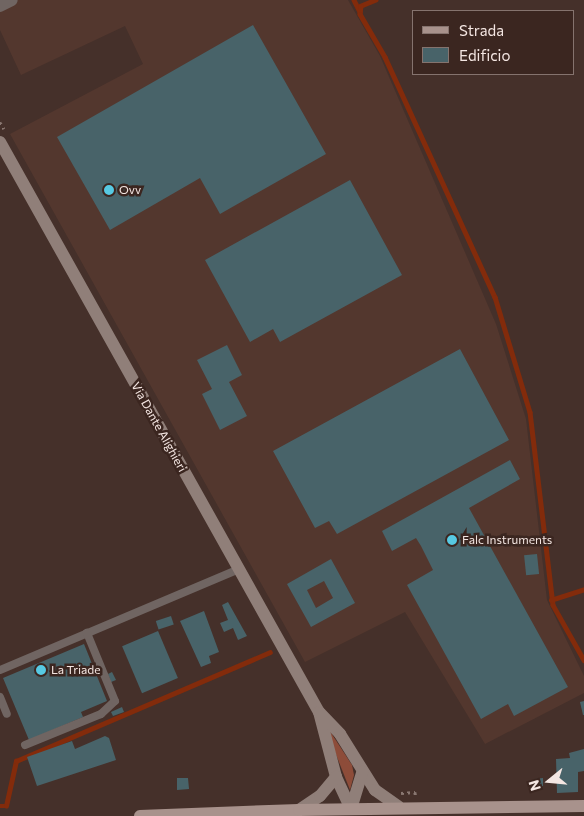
<!DOCTYPE html>
<style>
body{margin:0}
#map{position:relative;width:584px;height:816px;overflow:hidden;background:#45302a;font-family:Commissioner,sans-serif}
div>[style]{position:absolute}
[style*='--x']{left:calc(var(--x)*1px);top:calc(var(--y)*1px);width:calc(var(--w)*1px);rotate:calc(var(--a)*1deg)}
.built>*{inset:0;background:#53372e}
.green>*{inset:0;background:#8d4c39}
.stream>*{height:4.5px;margin:-2.25px;padding:0 2.25px;transform-origin:2.25px;border-radius:2.25px;background:#832b0b}
.building>*{inset:0;background:#486369;transform-origin:0 0}
.path>*{height:2.5px;margin-top:-1.25px;transform-origin:0;background:repeating-linear-gradient(90deg,#897771 0 2.5px,transparent 0 6.5px)}
.lane>*{height:8px;margin:-4px;padding:0 4px;transform-origin:4px;border-radius:4px;background:#706562}
.street>*{height:12px;margin:-6px;padding:0 6px;transform-origin:6px;border-radius:6px;background:#706562}
.secondary>*{height:12px;margin:-6px;padding:0 6px;transform-origin:6px;border-radius:6px;background:#907f79}
.primary>*{height:12px;margin:-6px;padding:0 6px;transform-origin:6px;border-radius:6px;background:#a8928c}
.dots>*{width:14px;height:14px;translate:-50% -50%;box-sizing:border-box;border:2px solid #3b2620;border-radius:50%}
span{translate:-50% -50%;white-space:nowrap;text-align:center;line-height:1.15;-webkit-text-stroke:5px #3b2620;paint-order:stroke}
.poi-label{font-size:12px;color:#f4e6e2}
.left{translate:0 -50%;text-align:left}
.street-label{font-size:12px;color:#f4e6e2}
.legend{position:absolute;left:412px;top:10px;width:162px;height:65px;box-sizing:border-box;background:#3b2620;border:1px solid #85736e;margin:0;padding:6px 9px;list-style:none;font-size:15px;color:#f4e6e2}
.legend li{display:flex;align-items:center;gap:10px;height:25px}
.legend b{width:25px;border:1px solid #85736e}
.north{position:absolute;left:524px;top:756px;width:50px;height:50px;-webkit-text-stroke:4px #3b2620;paint-order:stroke;rotate:253deg;font-size:14px;font-weight:700;line-height:20px;text-align:center;color:#f4e6e2}
.north::after{content:'';display:block;margin:auto;width:18px;height:22px;background:#f4e6e2;clip-path:polygon(50% 0,100% 100%,50% 72%,0 100%)}
</style>
<div id="map">
<div class="built">
<i style="clip-path:polygon(0 0,348px 0,380px 56px,496px 324px,526px 419px,547px 600px,584px 676px,584px 693px,485px 744px,405px 612px,305px 662px,10px 134px,143px 64px,125px 26px,21px 75px,0 30px)"></i>
</div>
<div class="green">
<i style="clip-path:polygon(322px 719px,352px 765px,354px 775px,350px 790px)"></i>
</div>
<div class="stream">
<i style="--x:354;--y:0;--w:13;--a:63"></i>
<i style="--x:376;--y:0;--w:16;--a:158"></i>
<i style="--x:361;--y:6;--w:8;--a:97"></i>
<i style="--x:360;--y:14;--w:50;--a:59.8"></i>
<i style="--x:385;--y:57;--w:264;--a:65.4"></i>
<i style="--x:495;--y:297;--w:120;--a:73.1"></i>
<i style="--x:530;--y:412;--w:194;--a:83.2"></i>
<i style="--x:553;--y:605;--w:63;--a:60.6"></i>
<i style="--x:551;--y:600;--w:35;--a:-18"></i>
<i style="--x:0;--y:806;--w:6;--a:0"></i>
<i style="--x:6;--y:806;--w:46;--a:-77.5"></i>
<i style="--x:16;--y:761;--w:276;--a:-23.2"></i>
</div>
<div class="building">
<i style="clip-path:polygon(253px 25px,326px 154px,220px 214px,200px 178px,110px 230px,57px 137px)"></i>
<i style="clip-path:polygon(350px 180px,402px 275px,280px 342px,273px 329px,250px 342px,205px 260px)"></i>
<i style="clip-path:polygon(227px 345px,242px 375px,229px 382px,247px 416px,220px 430px,202px 394px,212px 389px,197px 360px)"></i>
<i style="clip-path:polygon(460px 349px,509px 440px,337px 534px,329px 521px,315px 528px,273px 451px)"></i>
<i style="clip-path:polygon(510px 460px,520px 479px,469px 508px,568px 687px,514px 716px,508px 704px,481px 719px,407px 585px,433px 570px,421px 546px,416px 538px,392px 551px,382px 531px)"></i>
<i style="left:537px;top:554px;width:20px;height:13px;rotate:84deg"></i>
<i style="clip-path:polygon(evenodd,331px 559px,355px 603px,311px 627px,287px 584px,331px 559px,324px 581px,333px 598px,316px 608px,307px 590px,324px 581px)"></i>
<i style="clip-path:polygon(228px 602px,247px 636px,238px 640px,233px 628px,224px 632px,220px 623px,228px 620px,222px 605px)"></i>
<i style="clip-path:polygon(204px 611px,219px 652px,209px 656px,211px 663px,201px 667px,180px 621px)"></i>
<i style="left:171px;top:616px;width:9px;height:16px;rotate:72deg"></i>
<i style="left:158px;top:631px;width:51px;height:39px;rotate:67deg"></i>
<i style="clip-path:polygon(84px 644px,107px 701px,81px 712px,83px 717px,29px 740px,3px 678px)"></i>
<i style="clip-path:polygon(112px 672px,116px 680px,111px 682px,108px 674px)"></i>
<i style="clip-path:polygon(584px 701px,584px 715px,583px 715px,580px 702px)"></i>
<i style="clip-path:polygon(122px 707px,124px 712px,113px 716px,111px 712px)"></i>
<i style="clip-path:polygon(105px 736px,109px 738px,116px 760px,37px 786px,27px 757px,72px 741px,75px 749px)"></i>
<i style="clip-path:polygon(584px 749px,584px 771px,578px 772px,578px 792px,557px 793px,556px 759px,570px 758px,569px 753px)"></i>
<i style="clip-path:polygon(177px 778px,188px 778px,189px 789px,177px 790px)"></i>
<i style="clip-path:polygon(543px 778px,543px 786px,535px 787px,535px 779px)"></i>
</div>
<div class="path">
<i style="--x:0;--y:122;--w:8;--a:60"></i>
<i style="--x:401;--y:793;--w:14;--a:-4"></i>
<i style="--x:415;--y:792;--w:5;--a:79"></i>
</div>
<div class="lane">
<i style="--x:0;--y:670;--w:259;--a:-22.9"></i>
<i style="--x:0;--y:697;--w:18;--a:68"></i>
<i style="--x:25;--y:745;--w:82;--a:-22.2"></i>
<i style="--x:101;--y:714;--w:19;--a:-43"></i>
<i style="--x:115;--y:701;--w:74;--a:-112.4"></i>
</div>
<div class="street">
<i style="--x:0;--y:6;--w:13;--a:-27"></i>
</div>
<div class="secondary">
<i style="--x:0;--y:142;--w:653;--a:60.77"></i>
<i style="--x:319;--y:712;--w:67;--a:75.3"></i>
<i style="--x:336;--y:777;--w:35;--a:65"></i>
<i style="--x:320;--y:713;--w:29;--a:46"></i>
<i style="--x:340;--y:734;--w:66;--a:58"></i>
<i style="--x:375;--y:790;--w:29;--a:35"></i>
<i style="--x:351;--y:809;--w:39;--a:-73"></i>
<i style="--x:299;--y:810;--w:25;--a:-34"></i>
<i style="--x:320;--y:796;--w:25;--a:-50"></i>
</div>
<div class="primary">
<i style="--x:140;--y:816;--w:159;--a:-2.2"></i>
<i style="--x:299;--y:810;--w:285;--a:-0.8"></i>
</div>
<div class="dots">
<i style="left:109px;top:190px;background:#57c9e2"></i>
<i style="left:452px;top:540px;background:#57c9e2"></i>
<i style="left:41px;top:670px;background:#57c9e2"></i>
</div>
<div class="poi-label">
<span class="left" style="left:119px;top:190px">Ovv</span>
<span class="left" style="left:462px;top:540px">Falc Instruments</span>
<span class="left" style="left:51px;top:670px">La Triade</span>
</div>
<div class="street-label">
<span style="left:159px;top:427px;rotate:61deg">Via Dante Alighieri</span>
</div>
<ul class="legend">
<li><b style="height:6px;background:#a8928c"></b>Strada</li>
<li><b style="height:14px;background:#486369"></b>Edificio</li>
</ul>
<div class="north">N</div>
</div>
